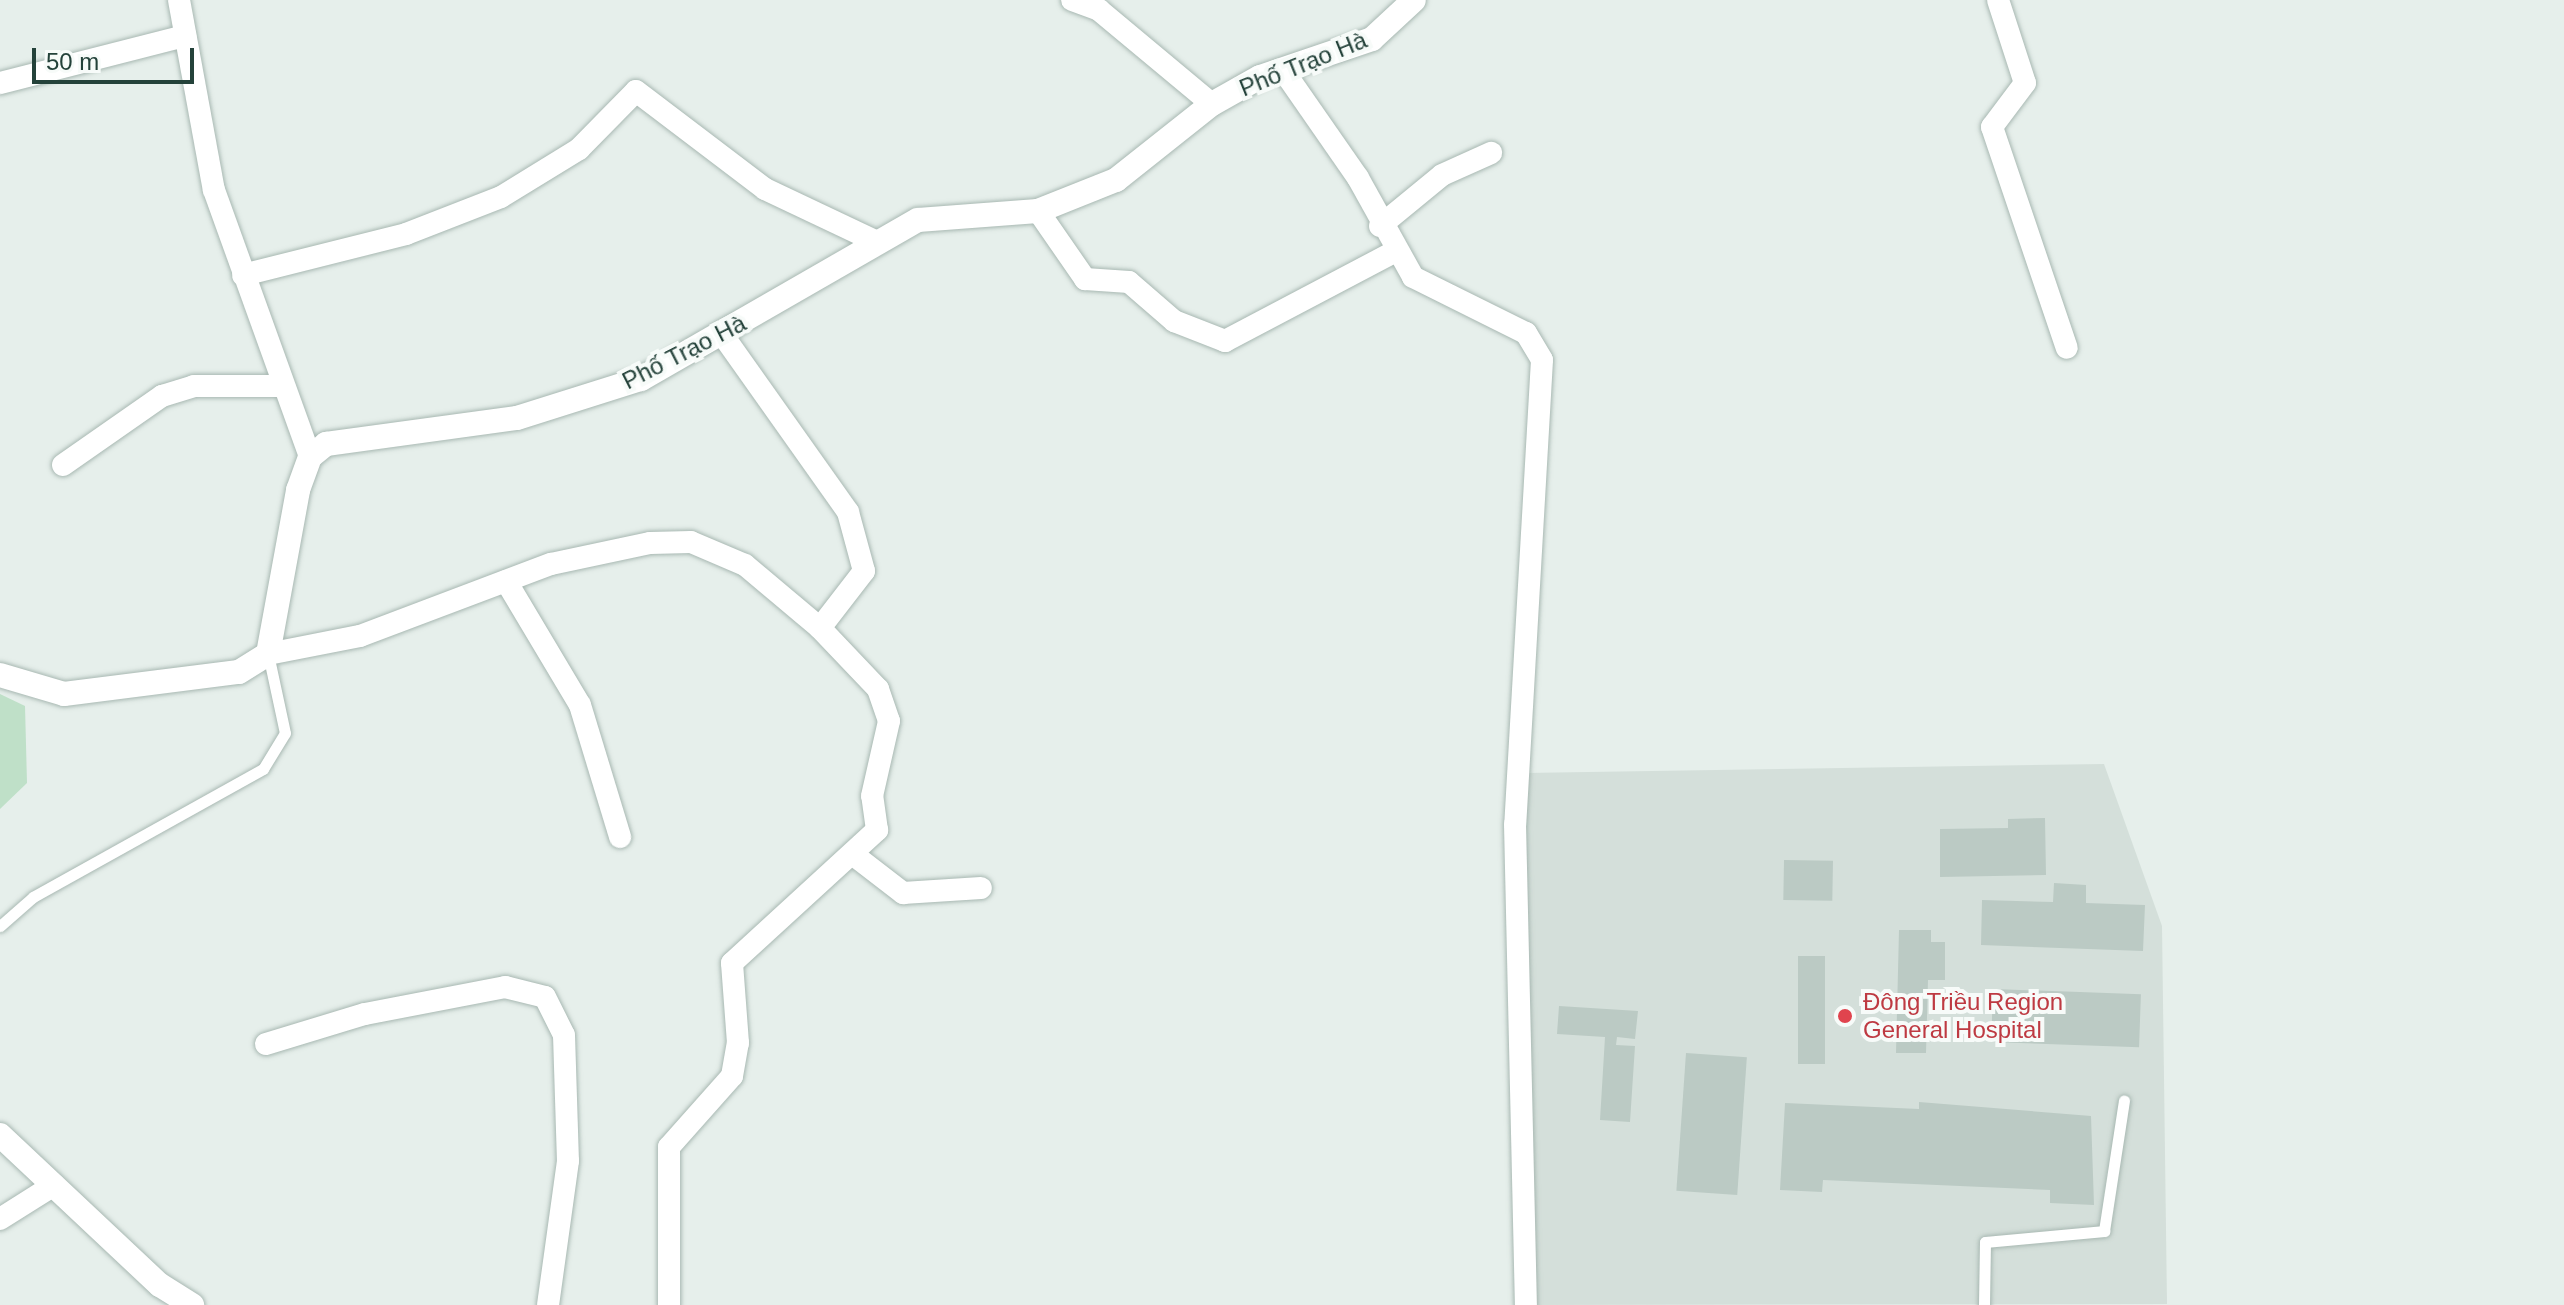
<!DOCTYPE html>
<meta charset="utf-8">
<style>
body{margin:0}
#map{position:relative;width:2564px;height:1305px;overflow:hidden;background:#e6efeb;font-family:Arial,sans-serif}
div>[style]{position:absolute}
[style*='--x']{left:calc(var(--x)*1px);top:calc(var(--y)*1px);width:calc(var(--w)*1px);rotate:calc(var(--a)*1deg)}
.built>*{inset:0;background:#d4dfda}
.green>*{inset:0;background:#bfe0c8}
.building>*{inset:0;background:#bbcac4;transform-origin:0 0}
.roads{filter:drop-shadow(0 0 2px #a8b8b2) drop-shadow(0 0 2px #a8b8b2)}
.service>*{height:11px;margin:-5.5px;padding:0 5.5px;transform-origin:5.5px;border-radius:5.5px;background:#fff}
.minor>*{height:22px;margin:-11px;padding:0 11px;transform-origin:11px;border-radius:11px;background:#fff}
.tertiary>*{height:24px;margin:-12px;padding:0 12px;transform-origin:12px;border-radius:12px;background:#fff}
.secondary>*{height:24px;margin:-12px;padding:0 12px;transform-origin:12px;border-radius:12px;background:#fff}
.dots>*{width:22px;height:22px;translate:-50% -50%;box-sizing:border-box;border:4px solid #f7fbf9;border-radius:50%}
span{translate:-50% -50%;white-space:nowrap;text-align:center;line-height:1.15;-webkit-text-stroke:8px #f7fbf9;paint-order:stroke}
.street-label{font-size:24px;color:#24423a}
.health-label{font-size:24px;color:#be3a42}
.left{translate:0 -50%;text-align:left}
.scale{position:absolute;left:32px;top:48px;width:162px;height:36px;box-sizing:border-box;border:4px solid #24423a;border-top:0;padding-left:10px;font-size:24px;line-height:28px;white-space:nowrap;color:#24423a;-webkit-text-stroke:6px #f7fbf9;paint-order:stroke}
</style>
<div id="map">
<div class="built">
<i style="clip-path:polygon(2104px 764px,2162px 926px,2167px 1304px,1521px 1305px,1524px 773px)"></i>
</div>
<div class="green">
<i style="clip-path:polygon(0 694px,25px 706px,27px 783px,0 809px)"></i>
</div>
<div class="building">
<i style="clip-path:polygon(2045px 818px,2046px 875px,1940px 877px,1940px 829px,2008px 828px,2008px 819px)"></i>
<i style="left:1784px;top:860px;width:49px;height:40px;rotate:1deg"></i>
<i style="clip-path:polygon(2054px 883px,2086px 885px,2086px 903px,2145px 905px,2143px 951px,1981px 945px,1982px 900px,2053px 902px)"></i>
<i style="clip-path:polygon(1899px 930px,1931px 930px,1931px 942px,1945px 942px,1945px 980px,1928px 980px,1926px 1053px,1896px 1053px)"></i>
<i style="left:1798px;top:956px;width:27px;height:108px"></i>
<i style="left:1993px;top:989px;width:148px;height:53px;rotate:2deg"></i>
<i style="clip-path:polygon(1559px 1006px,1638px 1011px,1635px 1039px,1617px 1037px,1616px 1045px,1635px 1046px,1630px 1122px,1600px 1120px,1605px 1037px,1557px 1034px)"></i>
<i style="left:1686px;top:1053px;width:61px;height:138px;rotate:4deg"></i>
<i style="clip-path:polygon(1919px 1102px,2091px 1116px,2094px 1205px,2050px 1203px,2050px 1190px,1823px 1180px,1822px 1192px,1780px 1190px,1785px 1103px,1919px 1109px)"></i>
</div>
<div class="roads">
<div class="service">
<i style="--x:0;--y:926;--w:44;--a:-41.3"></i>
<i style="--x:33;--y:897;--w:263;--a:-29.1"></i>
<i style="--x:263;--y:769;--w:42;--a:-58.6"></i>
<i style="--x:285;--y:733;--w:81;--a:-102.1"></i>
<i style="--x:1984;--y:1305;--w:63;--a:-89.1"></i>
<i style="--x:1985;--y:1242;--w:120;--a:-5.3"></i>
<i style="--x:2104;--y:1231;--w:132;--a:-81.3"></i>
</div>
<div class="minor">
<i style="--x:179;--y:0;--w:193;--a:79.6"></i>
<i style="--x:214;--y:190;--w:284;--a:70.2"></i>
<i style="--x:1072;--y:0;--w:29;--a:20"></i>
<i style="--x:1099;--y:10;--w:147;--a:39.8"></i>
<i style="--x:1998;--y:0;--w:87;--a:72"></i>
<i style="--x:2025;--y:83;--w:55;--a:126.9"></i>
<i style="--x:1992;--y:127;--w:233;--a:71.3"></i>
<i style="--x:1283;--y:70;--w:131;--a:55.2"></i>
<i style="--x:1358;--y:178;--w:113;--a:60.9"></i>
<i style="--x:1413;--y:277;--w:126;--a:26.4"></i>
<i style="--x:1526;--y:333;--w:31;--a:59"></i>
<i style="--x:1542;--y:360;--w:465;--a:93.3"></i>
<i style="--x:1515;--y:824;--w:481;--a:88.7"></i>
<i style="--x:0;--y:83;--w:191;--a:-14.3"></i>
<i style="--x:1038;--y:211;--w:83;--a:55.3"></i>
<i style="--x:1085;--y:279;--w:44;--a:3.9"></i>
<i style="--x:1129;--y:282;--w:60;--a:40.9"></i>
<i style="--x:1174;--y:321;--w:55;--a:21.4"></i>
<i style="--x:1225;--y:341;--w:191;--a:-27.8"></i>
<i style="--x:1380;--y:226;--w:80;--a:-39.4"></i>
<i style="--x:1442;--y:175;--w:54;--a:-24.2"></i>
<i style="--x:243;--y:275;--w:168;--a:-14.1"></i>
<i style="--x:406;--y:234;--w:102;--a:-21.3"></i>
<i style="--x:501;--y:197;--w:92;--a:-31.6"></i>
<i style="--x:579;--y:149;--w:81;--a:-45.5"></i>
<i style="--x:636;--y:91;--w:162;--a:37.2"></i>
<i style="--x:765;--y:189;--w:124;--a:25.3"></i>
<i style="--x:63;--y:465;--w:121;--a:-34.9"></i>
<i style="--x:162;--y:396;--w:34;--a:-17"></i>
<i style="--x:194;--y:386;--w:86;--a:0"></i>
<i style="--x:506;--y:581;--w:144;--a:59.2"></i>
<i style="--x:580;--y:705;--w:138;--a:73.1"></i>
<i style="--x:268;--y:654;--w:94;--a:-11.1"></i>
<i style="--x:360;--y:636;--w:204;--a:-20.7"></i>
<i style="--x:551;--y:564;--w:101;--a:-12"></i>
<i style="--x:650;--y:543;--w:41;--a:-1.4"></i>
<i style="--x:691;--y:542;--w:59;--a:23.1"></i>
<i style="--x:745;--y:565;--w:98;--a:40"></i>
<i style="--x:855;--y:856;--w:61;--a:37.6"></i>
<i style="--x:903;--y:893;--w:78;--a:-3.7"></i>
<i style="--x:266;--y:1044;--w:103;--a:-16.9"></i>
<i style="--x:365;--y:1014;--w:143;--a:-10.9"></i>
<i style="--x:505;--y:987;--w:41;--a:14"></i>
<i style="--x:545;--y:997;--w:42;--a:63.4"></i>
<i style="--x:564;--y:1035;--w:126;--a:88.2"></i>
<i style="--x:568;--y:1161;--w:145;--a:97.9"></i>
<i style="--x:0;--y:1219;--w:64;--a:-32.2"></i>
<i style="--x:669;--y:1305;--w:158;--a:-90"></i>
<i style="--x:669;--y:1147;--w:95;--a:-48.4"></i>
<i style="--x:732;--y:1076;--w:34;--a:-80"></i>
<i style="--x:738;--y:1043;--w:80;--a:-94.3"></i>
<i style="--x:732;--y:963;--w:197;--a:-42.5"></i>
<i style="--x:877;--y:830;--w:34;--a:-98"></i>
<i style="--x:872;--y:796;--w:77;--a:-77.2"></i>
<i style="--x:889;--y:721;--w:34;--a:-109"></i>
<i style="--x:878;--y:689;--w:84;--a:-133.6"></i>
<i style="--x:820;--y:628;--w:72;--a:-52.3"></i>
<i style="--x:864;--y:571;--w:61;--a:-105.2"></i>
<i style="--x:848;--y:512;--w:218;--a:-125.3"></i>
</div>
<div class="tertiary">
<i style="--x:0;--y:675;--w:67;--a:16.5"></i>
<i style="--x:64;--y:694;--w:176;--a:-7.2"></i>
<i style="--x:239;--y:672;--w:34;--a:-32"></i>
<i style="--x:268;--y:654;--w:167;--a:-79.6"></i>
<i style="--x:298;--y:490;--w:35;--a:-70"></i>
<i style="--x:310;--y:457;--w:21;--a:-39"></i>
<i style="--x:326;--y:444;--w:193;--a:-7.8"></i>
<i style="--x:517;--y:418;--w:130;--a:-17.5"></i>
<i style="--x:641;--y:379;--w:319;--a:-29.9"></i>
<i style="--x:918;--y:220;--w:120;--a:-4.3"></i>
<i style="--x:1038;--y:211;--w:84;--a:-21.7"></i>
<i style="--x:1116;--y:180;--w:122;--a:-38.4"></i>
<i style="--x:1212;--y:104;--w:55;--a:-29.4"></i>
<i style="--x:1260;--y:77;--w:118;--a:-18.7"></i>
<i style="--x:1372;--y:39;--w:57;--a:-42.9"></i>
</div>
<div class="secondary">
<i style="--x:0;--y:1135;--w:219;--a:43.2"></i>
<i style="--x:160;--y:1285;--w:38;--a:32"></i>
</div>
</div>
<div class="dots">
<i style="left:1845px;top:1016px;background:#e0444e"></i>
</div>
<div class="street-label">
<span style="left:1303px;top:64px;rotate:-22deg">Phố Trạo Hà</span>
<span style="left:684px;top:352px;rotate:-27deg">Phố Trạo Hà</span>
</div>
<div class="health-label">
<span class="left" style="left:1863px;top:1016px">Đông Triều Region<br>General Hospital</span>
</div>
<div class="scale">50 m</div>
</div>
